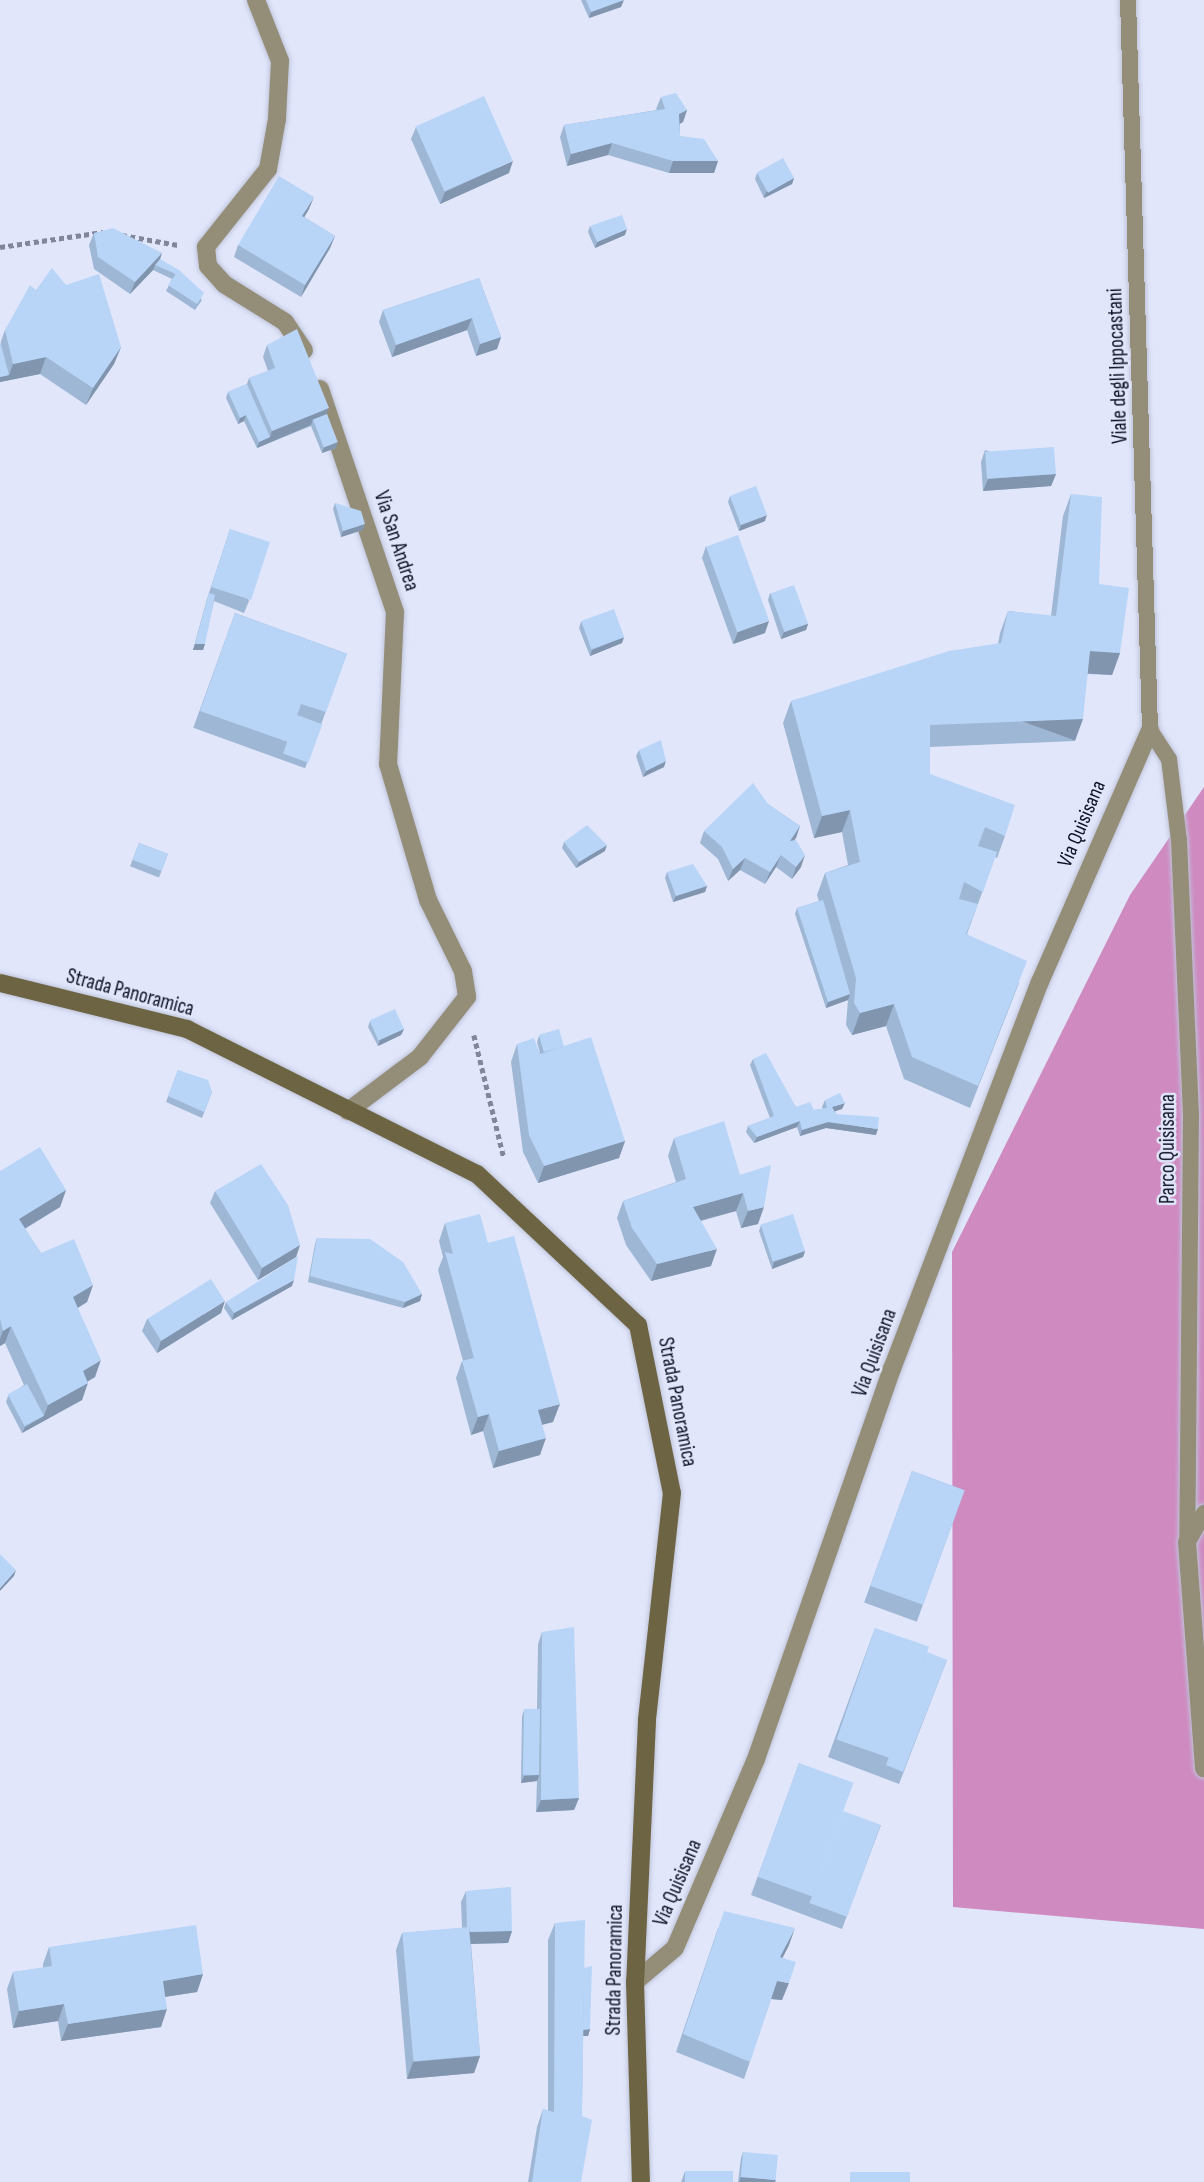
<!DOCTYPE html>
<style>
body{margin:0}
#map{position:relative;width:1204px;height:2182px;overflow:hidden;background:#e1e6fb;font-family:"Sofia Sans Condensed",sans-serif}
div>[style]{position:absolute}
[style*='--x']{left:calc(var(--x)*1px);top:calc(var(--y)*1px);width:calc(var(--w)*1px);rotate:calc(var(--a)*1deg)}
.forest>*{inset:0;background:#cf8ac0}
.path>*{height:4.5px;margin-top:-2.25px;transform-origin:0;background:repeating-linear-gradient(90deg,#828699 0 5px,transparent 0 8.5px)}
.roads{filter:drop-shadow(0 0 2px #bfc4d9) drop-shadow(0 0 2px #bfc4d9)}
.lane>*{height:16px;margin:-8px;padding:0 8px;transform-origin:8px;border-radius:8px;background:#948e78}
.street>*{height:18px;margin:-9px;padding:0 9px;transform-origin:9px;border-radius:9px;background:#948e78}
.secondary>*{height:18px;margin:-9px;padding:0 9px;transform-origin:9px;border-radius:9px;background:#6d6443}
.wall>*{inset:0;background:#9eb7d5;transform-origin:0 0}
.shaded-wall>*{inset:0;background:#8195ae;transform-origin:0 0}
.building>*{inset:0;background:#b8d5f8;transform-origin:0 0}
span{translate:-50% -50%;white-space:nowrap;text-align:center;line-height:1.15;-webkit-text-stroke:5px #e1e6fb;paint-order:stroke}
.street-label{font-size:21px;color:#0f1224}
</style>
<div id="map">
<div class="forest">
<i style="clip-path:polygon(1204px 787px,1204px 1929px,953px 1907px,952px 1252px,1130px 895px)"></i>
</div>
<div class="path">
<i style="--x:122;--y:235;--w:57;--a:10.1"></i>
<i style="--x:0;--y:247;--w:104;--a:-8.3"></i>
<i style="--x:474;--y:1035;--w:127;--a:76.3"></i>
</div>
<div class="roads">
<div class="lane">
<i style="--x:1128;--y:0;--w:730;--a:88.27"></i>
<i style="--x:1150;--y:730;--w:35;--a:57"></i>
<i style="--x:1169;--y:759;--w:82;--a:83"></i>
<i style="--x:1179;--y:840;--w:274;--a:87.5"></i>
<i style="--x:1191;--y:1114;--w:428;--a:90.5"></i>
<i style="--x:1189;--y:1540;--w:31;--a:-61"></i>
</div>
<div class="street">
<i style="--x:256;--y:0;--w:66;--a:68.5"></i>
<i style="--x:280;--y:61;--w:58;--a:93"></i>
<i style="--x:277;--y:119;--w:51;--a:100.2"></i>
<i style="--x:268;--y:169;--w:100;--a:128.5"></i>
<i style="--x:206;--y:247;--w:19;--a:84"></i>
<i style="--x:208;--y:266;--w:24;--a:48"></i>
<i style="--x:224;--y:284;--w:72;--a:31.9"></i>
<i style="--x:285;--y:322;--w:34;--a:56"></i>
<i style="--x:320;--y:389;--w:235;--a:71.4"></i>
<i style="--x:395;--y:612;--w:152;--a:92.6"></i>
<i style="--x:388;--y:764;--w:142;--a:73.6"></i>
<i style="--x:428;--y:900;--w:79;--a:63.8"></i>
<i style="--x:463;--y:971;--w:26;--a:81"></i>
<i style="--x:467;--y:997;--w:76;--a:128.1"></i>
<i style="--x:420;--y:1057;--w:90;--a:143.1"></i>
<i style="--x:1187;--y:1542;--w:227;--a:85.7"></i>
<i style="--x:635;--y:1982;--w:52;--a:-40.4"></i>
<i style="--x:675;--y:1948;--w:206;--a:-66.8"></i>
<i style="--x:756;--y:1759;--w:413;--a:-70.8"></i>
<i style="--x:892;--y:1369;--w:414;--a:-69.1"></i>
<i style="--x:1040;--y:982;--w:275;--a:-66.4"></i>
</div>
<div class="secondary">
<i style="--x:0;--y:983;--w:193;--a:13.8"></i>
<i style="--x:187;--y:1029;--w:324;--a:26.6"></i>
<i style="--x:477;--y:1174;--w:221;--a:43.2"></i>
<i style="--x:638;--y:1325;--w:171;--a:78.6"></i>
<i style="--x:672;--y:1493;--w:229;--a:96.3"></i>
<i style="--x:647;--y:1721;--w:261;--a:92.6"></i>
<i style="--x:635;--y:1982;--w:200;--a:88.3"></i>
</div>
</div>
<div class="wall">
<i style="clip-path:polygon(581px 0,623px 0,621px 7px,589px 18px)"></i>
<i style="clip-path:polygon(661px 97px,687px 110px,683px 122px,680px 124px,680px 136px,718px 161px,714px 173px,669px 173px,608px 155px,567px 166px,560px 137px,564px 125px,657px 110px,656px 109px)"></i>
<i style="clip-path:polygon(416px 127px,509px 173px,440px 204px,411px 139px)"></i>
<i style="clip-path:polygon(757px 173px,794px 178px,792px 184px,764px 198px,755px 179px)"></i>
<i style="clip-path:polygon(309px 209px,304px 217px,335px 236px,330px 248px,301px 297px,234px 257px,238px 245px)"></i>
<i style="clip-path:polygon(590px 226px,625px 235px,595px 248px,588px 232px)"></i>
<i style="clip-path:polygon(94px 233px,162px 253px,160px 259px,202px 300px,195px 310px,166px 291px,172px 279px,153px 270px,130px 294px,94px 269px,89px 245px)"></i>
<i style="clip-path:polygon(479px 278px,501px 337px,497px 349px,476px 356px,467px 330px,392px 357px,379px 322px,383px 310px)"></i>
<i style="clip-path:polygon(66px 285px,121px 347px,114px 364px,86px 405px,40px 374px,0 382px,1px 341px,5px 330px,36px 290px)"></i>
<i style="clip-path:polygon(267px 345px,327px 414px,336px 448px,322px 453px,311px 426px,257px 448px,244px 421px,238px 424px,226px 398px,228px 392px,247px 384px,249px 378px,268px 371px,263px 357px)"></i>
<i style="clip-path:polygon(985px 450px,1056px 474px,1051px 486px,983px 491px,981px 462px)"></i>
<i style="clip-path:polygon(1071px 494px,1099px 584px,1120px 653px,1112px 675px,1087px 674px,1075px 741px,930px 747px,930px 774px,1005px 836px,997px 858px,995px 857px,967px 934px,1019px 983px,970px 1108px,904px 1079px,886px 1026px,852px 1035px,846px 1025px,848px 1000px,826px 1008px,795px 914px,797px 908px,819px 901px,817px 895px,825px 873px,848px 865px,842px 832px,814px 838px,783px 723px,791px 701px,998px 644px,1000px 633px,1008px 611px,1051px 616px,1063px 516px)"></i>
<i style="clip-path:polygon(730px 496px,765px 521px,739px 531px,728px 502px)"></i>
<i style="clip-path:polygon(335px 503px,363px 530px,341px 537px,333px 509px)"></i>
<i style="clip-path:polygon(230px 529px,249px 601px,244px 613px,214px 601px,203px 650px,193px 650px,207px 599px)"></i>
<i style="clip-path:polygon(706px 546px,765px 633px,733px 644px,702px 558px)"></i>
<i style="clip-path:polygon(770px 593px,808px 624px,806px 630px,781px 639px,768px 600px)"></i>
<i style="left:235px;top:613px;width:119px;height:122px;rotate:20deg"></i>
<i style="clip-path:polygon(581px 622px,624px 637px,622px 643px,590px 656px,579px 628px)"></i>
<i style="clip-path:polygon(639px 750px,664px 767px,643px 777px,636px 756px)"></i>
<i style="clip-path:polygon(768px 804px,800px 826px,794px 840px,801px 867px,792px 879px,776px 867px,765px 884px,740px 870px,728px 881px,718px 859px,700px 843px,704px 831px)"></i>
<i style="clip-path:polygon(564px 842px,605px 851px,576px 868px,562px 848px)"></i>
<i style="left:139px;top:843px;width:31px;height:25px;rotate:21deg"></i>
<i style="clip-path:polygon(667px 872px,707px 886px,705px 892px,673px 902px,665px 878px)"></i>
<i style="clip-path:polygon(370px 1021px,404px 1029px,401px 1035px,378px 1046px,368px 1027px)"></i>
<i style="clip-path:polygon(539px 1036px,564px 1046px,625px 1141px,619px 1158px,538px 1183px,523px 1152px,511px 1062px,517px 1044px,540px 1053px,537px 1042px)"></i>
<i style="clip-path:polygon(753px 1059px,796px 1107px,814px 1110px,823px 1109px,822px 1107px,825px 1100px,842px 1109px,835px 1111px,836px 1114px,876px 1135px,826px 1128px,800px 1136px,797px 1127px,754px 1143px,746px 1132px,748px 1126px,770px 1118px,750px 1065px)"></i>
<i style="clip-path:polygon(178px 1070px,212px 1092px,202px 1118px,166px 1102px)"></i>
<i style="clip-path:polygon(674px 1138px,740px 1175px,758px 1224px,741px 1228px,736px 1211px,701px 1221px,711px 1266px,651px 1281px,626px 1245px,617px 1218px,623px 1201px,676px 1182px,668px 1156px)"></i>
<i style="clip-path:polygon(0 1171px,66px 1190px,60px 1207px,25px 1229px,41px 1253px,93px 1285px,87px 1302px,78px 1308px,95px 1377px,88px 1381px,82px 1400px,22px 1433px,6px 1402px,8px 1396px,24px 1385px,5px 1343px,0 1346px)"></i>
<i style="clip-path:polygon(215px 1191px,300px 1245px,296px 1257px,258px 1280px,210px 1203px)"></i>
<i style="clip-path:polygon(445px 1223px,488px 1243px,553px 1422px,542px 1425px,540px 1455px,493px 1468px,483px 1431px,471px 1435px,456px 1378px,462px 1361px,463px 1361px,438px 1270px,443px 1257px,439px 1241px)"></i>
<i style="clip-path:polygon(761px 1225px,805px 1251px,803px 1257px,772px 1269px,759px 1231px)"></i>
<i style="clip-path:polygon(317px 1238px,422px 1294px,420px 1301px,403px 1308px,308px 1282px,315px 1244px)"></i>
<i style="clip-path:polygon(292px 1286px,232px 1320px,224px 1308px,226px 1302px)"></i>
<i style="clip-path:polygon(221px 1313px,157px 1353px,142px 1331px,147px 1319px)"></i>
<i style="left:912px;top:1471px;width:56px;height:140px;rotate:20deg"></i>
<i style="clip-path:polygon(875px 1628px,926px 1655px,947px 1660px,899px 1784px,828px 1757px)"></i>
<i style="clip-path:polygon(542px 1632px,579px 1798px,574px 1810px,536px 1812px,537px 1781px,521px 1783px,522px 1716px,524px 1710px,537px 1709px,538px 1644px)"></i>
<i style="clip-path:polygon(799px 1763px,819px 1874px,881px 1825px,842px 1929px,751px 1895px)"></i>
<i style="clip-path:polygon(466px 1891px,512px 1931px,508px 1943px,471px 1944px,480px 2056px,474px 2073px,407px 2079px,396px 1950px,402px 1933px,462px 1928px,461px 1902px)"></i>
<i style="clip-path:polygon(555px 1923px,584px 1968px,590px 2029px,588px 2036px,583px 2036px,581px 2182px,528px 2182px,537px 2127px,543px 2109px,548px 2111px,548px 1940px)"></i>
<i style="clip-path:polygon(718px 1928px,789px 1945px,783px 1957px,782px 2000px,771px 1999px,744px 2079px,676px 2052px)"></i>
<i style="clip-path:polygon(49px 1947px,203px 1974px,197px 1992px,165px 1997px,161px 2027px,61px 2041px,58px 2021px,13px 2028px,7px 1989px,13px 1972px,43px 1968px,43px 1964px)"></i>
<i style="clip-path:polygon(743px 2152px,775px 2182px,738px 2182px,741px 2158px)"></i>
<i style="clip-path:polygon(685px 2171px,731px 2182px,681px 2182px)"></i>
</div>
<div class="shaded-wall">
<i style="clip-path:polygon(624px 0,621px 7px,589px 18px,591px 12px)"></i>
<i style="clip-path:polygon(687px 110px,683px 122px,675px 126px,679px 114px)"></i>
<i style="clip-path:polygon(612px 143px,608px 155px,567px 166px,571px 154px)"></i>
<i style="clip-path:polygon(513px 161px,509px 173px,440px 204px,445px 192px)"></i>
<i style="clip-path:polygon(673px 161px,718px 161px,714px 173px,669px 173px)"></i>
<i style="clip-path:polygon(794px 178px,792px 184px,764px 198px,766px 192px)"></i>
<i style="clip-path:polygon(314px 197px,309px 209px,298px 228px,302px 216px)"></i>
<i style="clip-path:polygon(627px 229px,625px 235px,595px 248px,597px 242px)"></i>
<i style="clip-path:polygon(335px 236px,330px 248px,301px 297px,305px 285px)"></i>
<i style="clip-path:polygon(162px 253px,158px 265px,155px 265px,153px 270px,130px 294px,135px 282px)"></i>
<i style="clip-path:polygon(472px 318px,467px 330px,392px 357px,396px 345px)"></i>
<i style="clip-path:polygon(501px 337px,497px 349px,476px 356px,480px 344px)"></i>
<i style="clip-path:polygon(121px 347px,114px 364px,86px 405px,93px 388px)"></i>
<i style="clip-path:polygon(46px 357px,40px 374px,0 382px,0 377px,9px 375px,13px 364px)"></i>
<i style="clip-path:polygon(329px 408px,324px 420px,313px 419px,311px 425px,257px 448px,259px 442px,270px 437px,272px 431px)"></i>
<i style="clip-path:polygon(246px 415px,244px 421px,238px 424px,240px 418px)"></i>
<i style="clip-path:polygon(338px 442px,336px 448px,322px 453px,324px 447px)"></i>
<i style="clip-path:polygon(1056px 474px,1051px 486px,983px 491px,988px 479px)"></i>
<i style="clip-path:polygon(767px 515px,765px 521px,739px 531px,741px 525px)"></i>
<i style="clip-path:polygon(365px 524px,363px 530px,341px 537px,343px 531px)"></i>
<i style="clip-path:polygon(769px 621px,765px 633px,733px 644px,738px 632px)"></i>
<i style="clip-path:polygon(808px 624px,806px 630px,781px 639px,784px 632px)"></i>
<i style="clip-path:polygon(624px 637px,622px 643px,590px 656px,592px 650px)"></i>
<i style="clip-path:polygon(195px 644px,205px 644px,203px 650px,193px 650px)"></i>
<i style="clip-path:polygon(1090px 651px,1120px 653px,1112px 675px,1082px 673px)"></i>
<i style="left:1083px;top:719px;width:23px;height:153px;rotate:110deg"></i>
<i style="clip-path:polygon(666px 761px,664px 767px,643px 777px,646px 771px)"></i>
<i style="clip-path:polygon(850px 810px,842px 832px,814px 838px,822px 816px)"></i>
<i style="clip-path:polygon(800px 826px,796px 838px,785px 853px,790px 841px)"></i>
<i style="clip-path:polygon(607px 845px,605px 851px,576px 868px,579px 862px)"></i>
<i style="clip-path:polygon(781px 855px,776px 867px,765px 884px,770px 872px)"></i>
<i style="clip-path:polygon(805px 855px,801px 867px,792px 879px,796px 867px)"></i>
<i style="clip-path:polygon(745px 858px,740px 870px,728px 881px,733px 869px)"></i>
<i style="clip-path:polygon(707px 886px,705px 892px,673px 902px,676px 896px)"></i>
<i style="clip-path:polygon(850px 994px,848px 1000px,826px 1008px,828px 1002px)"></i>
<i style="clip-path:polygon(894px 1004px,886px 1026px,852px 1035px,860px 1013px)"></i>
<i style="clip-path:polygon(404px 1029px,401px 1035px,378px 1046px,380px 1040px)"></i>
<i style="clip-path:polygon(845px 1103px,842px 1109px,830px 1113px,832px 1107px)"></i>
<i style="clip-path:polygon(800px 1121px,797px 1127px,754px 1143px,757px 1137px)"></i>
<i style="clip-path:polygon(828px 1122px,878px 1129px,876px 1135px,826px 1128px,800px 1136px,802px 1130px)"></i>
<i style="clip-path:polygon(625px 1141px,619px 1158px,538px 1183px,544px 1166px)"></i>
<i style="clip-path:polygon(66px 1190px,60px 1207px,12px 1236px,19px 1219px)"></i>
<i style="clip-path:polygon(743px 1193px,736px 1211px,687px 1224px,693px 1207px)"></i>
<i style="clip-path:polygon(764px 1207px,758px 1224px,741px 1228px,748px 1211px)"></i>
<i style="clip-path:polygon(300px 1245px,296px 1257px,258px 1280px,262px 1268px)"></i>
<i style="clip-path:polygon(717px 1249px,711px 1266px,651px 1281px,657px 1264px)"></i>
<i style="clip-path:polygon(805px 1251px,803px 1257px,772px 1269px,774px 1262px)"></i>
<i style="clip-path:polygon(294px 1280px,292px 1286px,232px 1320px,234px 1313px)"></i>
<i style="clip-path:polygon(93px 1285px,87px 1302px,67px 1314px,73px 1297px)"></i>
<i style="clip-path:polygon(422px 1294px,420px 1301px,403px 1308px,405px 1302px)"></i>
<i style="clip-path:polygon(225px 1301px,221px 1313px,157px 1353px,161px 1341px)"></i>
<i style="clip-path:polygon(11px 1326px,5px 1343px,0 1346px,0 1339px,3px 1331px)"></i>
<i style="clip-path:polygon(101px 1360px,95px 1377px,77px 1388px,83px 1371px)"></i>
<i style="clip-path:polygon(88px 1383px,82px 1400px,22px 1433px,25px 1427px,44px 1416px,48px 1405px)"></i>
<i style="clip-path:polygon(560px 1404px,553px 1422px,532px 1427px,538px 1410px)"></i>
<i style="clip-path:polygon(489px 1414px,483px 1431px,471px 1435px,478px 1417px)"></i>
<i style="clip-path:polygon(546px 1438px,540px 1455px,493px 1468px,499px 1451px)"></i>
<i style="clip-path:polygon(16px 1570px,14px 1576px,0 1591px,0 1588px)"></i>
<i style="clip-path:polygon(539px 1775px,537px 1781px,521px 1783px,524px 1776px)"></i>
<i style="clip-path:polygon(579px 1798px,574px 1810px,536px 1812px,541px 1800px)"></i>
<i style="clip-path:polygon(795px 1928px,789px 1945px,774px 1974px,780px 1957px)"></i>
<i style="clip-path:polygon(512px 1931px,508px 1943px,463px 1944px,467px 1932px)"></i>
<i style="clip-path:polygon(203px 1974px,197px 1992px,157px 1998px,163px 1981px)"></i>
<i style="clip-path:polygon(777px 1981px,789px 1983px,782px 2000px,771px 1999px)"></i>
<i style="clip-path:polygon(64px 2004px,58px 2021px,13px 2028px,19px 2011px)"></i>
<i style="clip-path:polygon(167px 2009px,161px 2027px,61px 2041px,68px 2024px)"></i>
<i style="clip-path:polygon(590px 2029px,588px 2036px,579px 2036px,581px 2030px)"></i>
<i style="clip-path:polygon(480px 2056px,474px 2073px,407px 2079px,413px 2062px)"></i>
<i style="clip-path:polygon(741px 2177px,776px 2180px,775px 2182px,739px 2182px)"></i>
</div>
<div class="building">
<i style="clip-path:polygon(586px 0,624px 0,591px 12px)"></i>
<i style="clip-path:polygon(676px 93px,687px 110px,679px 114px,680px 136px,704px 139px,718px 161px,673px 161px,612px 143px,571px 154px,564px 125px,665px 109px,661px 97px)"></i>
<i style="left:484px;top:96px;width:71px;height:75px;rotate:66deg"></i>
<i style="left:783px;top:158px;width:23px;height:30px;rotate:61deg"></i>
<i style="clip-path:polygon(279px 176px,314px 197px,302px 216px,335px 236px,305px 285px,238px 245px)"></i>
<i style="clip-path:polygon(622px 215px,627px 229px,597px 242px,590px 226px)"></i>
<i style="clip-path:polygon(113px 228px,162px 253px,135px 282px,98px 257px,94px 233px)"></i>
<i style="clip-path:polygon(160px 259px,179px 270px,204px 293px,197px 304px,168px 285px,176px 274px,155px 265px)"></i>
<i style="clip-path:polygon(52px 268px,66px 285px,99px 274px,121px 347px,93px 388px,46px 357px,13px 364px,5px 330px,30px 285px,36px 290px)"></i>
<i style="clip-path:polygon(479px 278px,501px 337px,480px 344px,472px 318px,396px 345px,383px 310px)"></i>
<i style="clip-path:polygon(297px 329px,329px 408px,272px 431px,249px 378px,275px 368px,267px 345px)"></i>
<i style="clip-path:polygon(0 341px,9px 375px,0 377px)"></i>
<i style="clip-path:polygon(247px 384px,270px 437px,259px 442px,246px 415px,240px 418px,228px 392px)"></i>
<i style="left:327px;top:414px;width:30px;height:15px;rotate:69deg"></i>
<i style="left:1054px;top:447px;width:27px;height:69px;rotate:86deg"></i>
<i style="left:756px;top:486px;width:31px;height:28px;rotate:69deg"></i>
<i style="clip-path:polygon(1071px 494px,1102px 497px,1099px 584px,1129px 588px,1120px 653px,1090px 651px,1083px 719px,930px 725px,930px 774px,1015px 805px,1005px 836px,985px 827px,978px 846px,997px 852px,983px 892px,964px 882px,959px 899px,978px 904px,966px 934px,1027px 961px,978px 1086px,912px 1057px,894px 1004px,860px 1013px,854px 1003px,856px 978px,825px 873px,860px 862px,850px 810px,822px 816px,791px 701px,949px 651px,1001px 643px,1008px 611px,1056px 616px)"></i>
<i style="clip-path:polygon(335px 503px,361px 511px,365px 524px,343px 531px)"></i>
<i style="left:230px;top:529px;width:42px;height:61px;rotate:18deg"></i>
<i style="left:738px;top:535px;width:91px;height:34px;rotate:70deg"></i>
<i style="left:794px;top:585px;width:41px;height:25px;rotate:70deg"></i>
<i style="clip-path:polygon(209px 593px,215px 595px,205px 644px,195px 644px)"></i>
<i style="left:614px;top:609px;width:30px;height:35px;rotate:70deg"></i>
<i style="clip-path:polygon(235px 613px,347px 654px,326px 712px,301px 704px,288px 742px,200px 711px)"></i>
<i style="left:297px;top:715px;width:27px;height:41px;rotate:20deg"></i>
<i style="clip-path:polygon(661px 740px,666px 761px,646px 771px,639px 750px)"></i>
<i style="clip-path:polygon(753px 783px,768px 804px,800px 826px,790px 841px,796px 840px,805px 855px,796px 867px,781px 855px,770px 872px,745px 858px,733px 869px,722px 847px,704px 831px)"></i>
<i style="clip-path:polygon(587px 825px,607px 845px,579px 862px,564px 842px)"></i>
<i style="left:139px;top:843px;width:31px;height:18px;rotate:21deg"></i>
<i style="clip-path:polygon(693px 864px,707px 886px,676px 896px,667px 872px)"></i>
<i style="clip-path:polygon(823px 900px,850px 994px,828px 1002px,797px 908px)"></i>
<i style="left:395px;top:1009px;width:22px;height:28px;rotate:66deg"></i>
<i style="left:559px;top:1029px;width:18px;height:21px;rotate:74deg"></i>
<i style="clip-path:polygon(591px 1037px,625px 1141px,544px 1166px,529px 1135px,517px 1044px,534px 1038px,540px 1054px)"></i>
<i style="clip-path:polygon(766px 1053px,796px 1107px,810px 1102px,814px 1110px,827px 1108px,825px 1100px,840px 1093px,845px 1103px,832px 1107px,836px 1114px,879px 1117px,878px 1129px,828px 1122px,802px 1130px,800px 1121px,757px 1137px,748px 1126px,774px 1116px,753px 1059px)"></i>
<i style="clip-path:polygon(178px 1070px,208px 1080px,212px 1092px,204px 1112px,168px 1096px)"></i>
<i style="clip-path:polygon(724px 1121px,740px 1175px,771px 1165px,764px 1207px,748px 1211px,743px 1193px,693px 1207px,717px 1249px,657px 1264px,632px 1228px,623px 1201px,686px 1179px,674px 1138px)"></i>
<i style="clip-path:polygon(40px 1147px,66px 1190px,19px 1219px,41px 1253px,74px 1239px,93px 1285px,73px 1297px,101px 1360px,83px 1371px,88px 1383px,48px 1405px,11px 1326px,3px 1331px,0 1319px,0 1171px)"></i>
<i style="clip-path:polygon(261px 1164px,288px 1205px,300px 1245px,262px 1268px,215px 1191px)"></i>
<i style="clip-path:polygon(480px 1214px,488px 1243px,514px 1236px,560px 1404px,538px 1410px,546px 1438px,499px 1451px,489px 1414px,478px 1417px,462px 1361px,474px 1358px,445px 1252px,453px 1254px,445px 1223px)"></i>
<i style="left:793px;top:1214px;width:39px;height:34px;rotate:72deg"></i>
<i style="clip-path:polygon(317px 1238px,370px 1239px,403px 1262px,422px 1294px,405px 1302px,310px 1276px)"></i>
<i style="clip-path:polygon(298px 1256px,294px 1280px,234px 1313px,226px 1302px)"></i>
<i style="left:211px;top:1279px;width:26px;height:75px;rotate:58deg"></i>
<i style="left:27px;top:1384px;width:36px;height:22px;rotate:62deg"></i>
<i style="left:912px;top:1471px;width:56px;height:122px;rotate:20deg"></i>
<i style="clip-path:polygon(0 1554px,16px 1570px,0 1588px)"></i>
<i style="clip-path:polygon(574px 1627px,579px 1798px,541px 1800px,542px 1632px)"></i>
<i style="left:875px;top:1628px;width:57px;height:118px;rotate:19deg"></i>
<i style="clip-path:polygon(927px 1652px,947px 1660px,903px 1772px,886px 1765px)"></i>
<i style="left:540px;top:1709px;width:66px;height:16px;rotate:91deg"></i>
<i style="left:799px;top:1763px;width:58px;height:121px;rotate:20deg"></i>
<i style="left:843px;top:1811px;width:40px;height:98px;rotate:20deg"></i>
<i style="clip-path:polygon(511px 1887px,512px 1931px,470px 1932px,469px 1927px,467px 1927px,466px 1891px)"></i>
<i style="clip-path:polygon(724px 1911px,795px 1928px,780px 1957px,796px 1962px,789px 1983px,777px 1981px,750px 2062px,683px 2034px)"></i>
<i style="clip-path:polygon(585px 1920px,582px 2116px,592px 2120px,581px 2182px,532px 2182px,543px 2109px,554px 2112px,555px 1923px)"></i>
<i style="clip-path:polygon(196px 1925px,203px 1974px,163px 1981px,167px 2009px,68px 2024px,64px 2004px,19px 2011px,13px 1972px,52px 1966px,49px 1947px)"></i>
<i style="left:469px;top:1927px;width:129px;height:67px;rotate:85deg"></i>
<i style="clip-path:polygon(592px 1966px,590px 2029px,583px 2030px,584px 1968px)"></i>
<i style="left:743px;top:2152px;width:35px;height:25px;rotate:5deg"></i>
<i style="left:685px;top:2171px;width:48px;height:11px"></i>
<i style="left:910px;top:2172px;width:10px;height:60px;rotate:90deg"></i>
</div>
<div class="street-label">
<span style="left:1118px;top:366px;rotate:-92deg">Viale degli Ippocastani</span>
<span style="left:396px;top:541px;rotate:72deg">Via San Andrea</span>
<span style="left:1082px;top:824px;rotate:-67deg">Via Quisisana</span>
<span style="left:130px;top:993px;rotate:15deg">Strada Panoramica</span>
<span style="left:1168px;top:1149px;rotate:-90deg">Parco Quisisana</span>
<span style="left:875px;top:1353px;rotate:-70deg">Via Quisisana</span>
<span style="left:677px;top:1402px;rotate:79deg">Strada Panoramica</span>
<span style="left:678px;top:1883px;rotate:-67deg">Via Quisisana</span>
<span style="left:615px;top:1970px;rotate:-89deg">Strada Panoramica</span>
</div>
</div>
